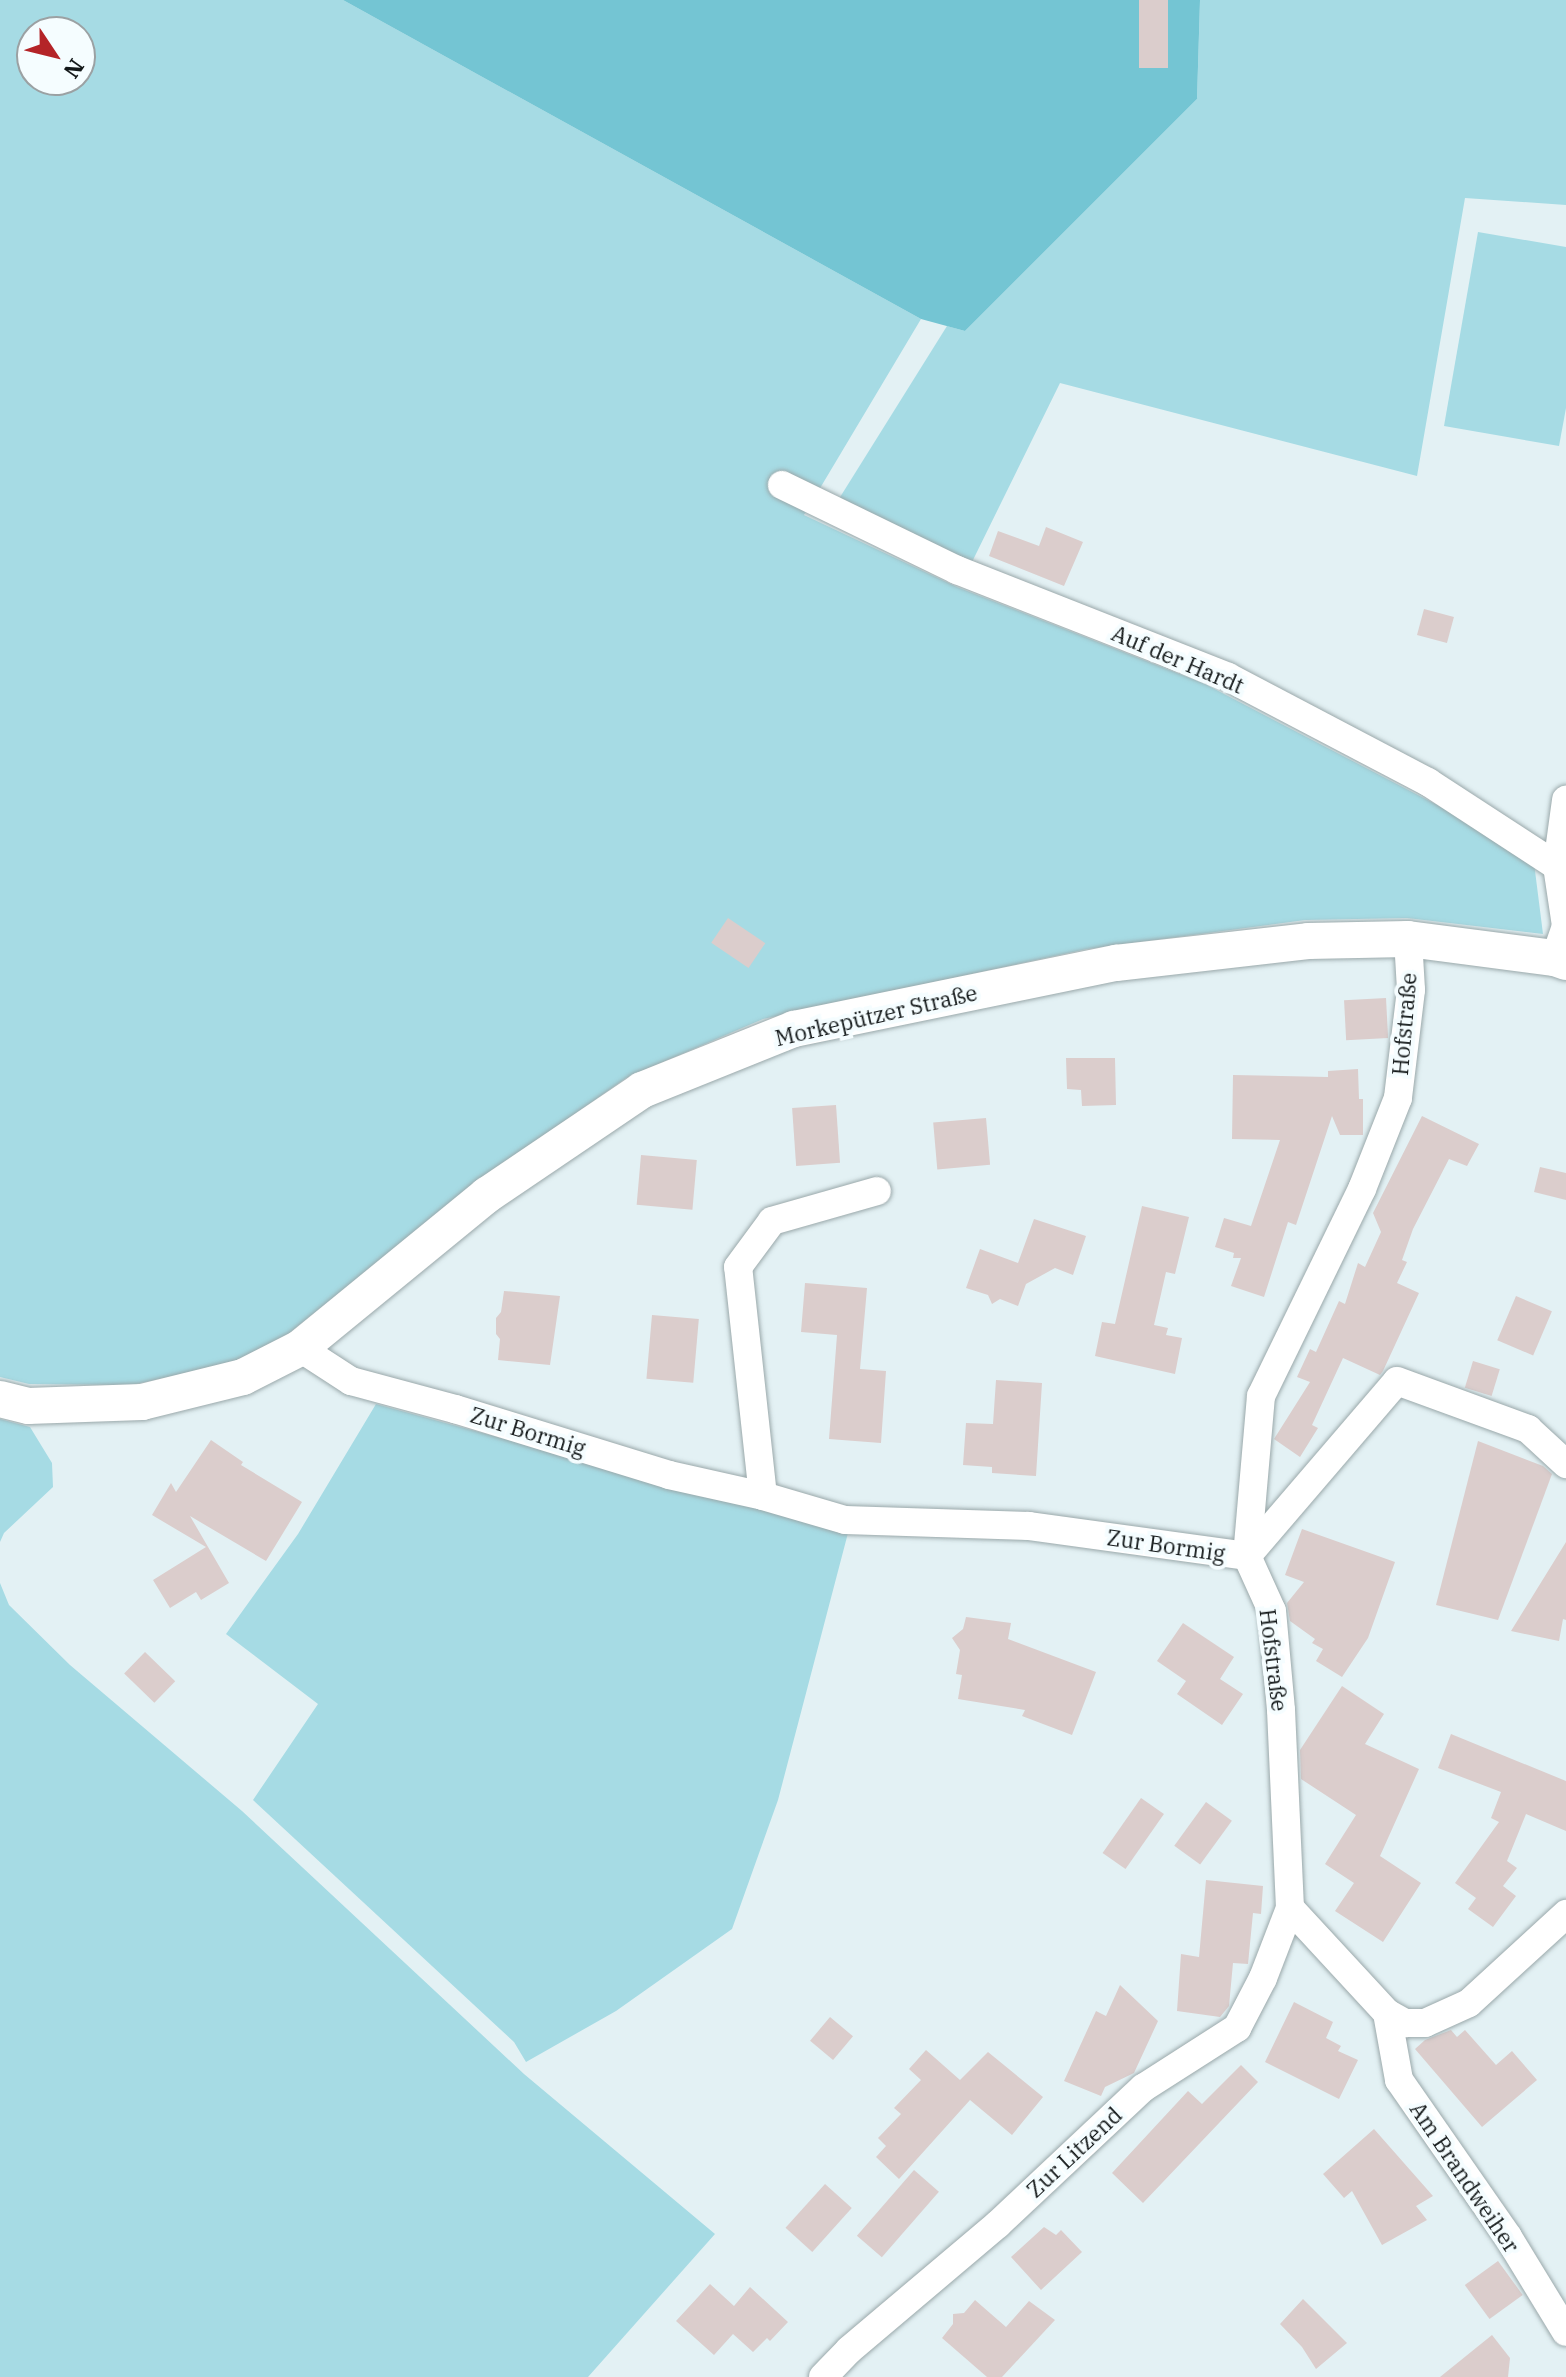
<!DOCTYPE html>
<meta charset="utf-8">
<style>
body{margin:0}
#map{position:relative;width:1566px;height:2377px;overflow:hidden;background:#e3f1f4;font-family:"IBM Plex Serif",serif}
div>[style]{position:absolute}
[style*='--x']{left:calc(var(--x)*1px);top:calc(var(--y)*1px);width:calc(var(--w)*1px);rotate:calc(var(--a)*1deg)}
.green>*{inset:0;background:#a6dbe4}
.forest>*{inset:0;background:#74c5d3}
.building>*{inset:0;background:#dbcdcc;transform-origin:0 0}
.roads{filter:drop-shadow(0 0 2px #9aa8aa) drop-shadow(0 0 2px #9aa8aa)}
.minor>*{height:28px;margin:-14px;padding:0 14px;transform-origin:14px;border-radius:14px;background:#fff}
.tertiary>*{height:36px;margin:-18px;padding:0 18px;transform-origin:18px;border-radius:18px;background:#fff}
span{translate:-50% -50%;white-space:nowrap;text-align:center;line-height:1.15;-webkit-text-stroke:8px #f5fdff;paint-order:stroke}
.street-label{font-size:22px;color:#131819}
.north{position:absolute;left:16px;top:16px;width:80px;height:80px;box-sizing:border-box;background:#f5fdff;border:2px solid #9ba1a3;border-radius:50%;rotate:125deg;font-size:22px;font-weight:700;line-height:32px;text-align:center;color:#131819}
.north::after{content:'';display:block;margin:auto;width:28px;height:36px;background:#b42428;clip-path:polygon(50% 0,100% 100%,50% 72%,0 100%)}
</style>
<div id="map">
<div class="green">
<i style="clip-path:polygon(evenodd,0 0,343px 0,921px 319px,804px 515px,957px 587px,1205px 684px,1533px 855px,1543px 934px,1407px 918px,1305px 920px,1087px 949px,763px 1019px,626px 1078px,478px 1182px,283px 1338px,230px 1364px,131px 1385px,29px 1384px,0 1377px,0 0,32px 32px,80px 32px,80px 80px,32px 80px,32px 32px)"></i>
<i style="clip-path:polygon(1200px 0,1566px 0,1566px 205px,1465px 198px,1417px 476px,1060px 383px,972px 562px,837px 502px,947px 326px,965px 331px,1197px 99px)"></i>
<i style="clip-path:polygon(1478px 232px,1566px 247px,1566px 408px,1559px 446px,1444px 426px)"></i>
<i style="clip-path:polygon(376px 1404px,848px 1533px,778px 1800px,732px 1929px,616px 2011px,526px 2062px,514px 2042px,253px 1800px,318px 1704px,226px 1634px,298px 1534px)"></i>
<i style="clip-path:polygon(0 1419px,30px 1427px,52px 1463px,53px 1487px,4px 1533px,0 1542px)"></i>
<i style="clip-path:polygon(0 1583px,9px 1605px,70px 1665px,242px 1811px,524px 2074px,715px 2234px,588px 2377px,0 2377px)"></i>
</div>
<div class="forest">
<i style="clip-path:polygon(343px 0,1200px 0,1197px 99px,965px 331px,921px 319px)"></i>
</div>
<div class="building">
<i style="left:1139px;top:0;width:29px;height:68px"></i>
<i style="clip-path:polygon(1046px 527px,1083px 542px,1064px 586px,989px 556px,998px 531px,1039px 546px)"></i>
<i style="left:1424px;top:609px;width:31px;height:27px;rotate:15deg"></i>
<i style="left:728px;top:918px;width:45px;height:30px;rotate:34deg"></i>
<i style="left:1386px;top:998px;width:40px;height:42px;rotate:87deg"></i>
<i style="clip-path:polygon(1066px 1058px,1115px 1058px,1116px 1105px,1082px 1106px,1081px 1090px,1067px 1089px)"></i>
<i style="clip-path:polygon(1358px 1069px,1359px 1099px,1363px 1099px,1363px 1135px,1340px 1135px,1332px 1116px,1296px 1225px,1288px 1222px,1264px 1297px,1231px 1286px,1241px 1258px,1233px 1258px,1234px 1253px,1215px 1247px,1224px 1218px,1251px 1226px,1280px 1140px,1232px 1139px,1233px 1075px,1328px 1077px,1328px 1071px)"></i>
<i style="left:836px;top:1105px;width:58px;height:44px;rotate:86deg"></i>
<i style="clip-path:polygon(1422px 1116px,1479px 1144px,1467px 1166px,1449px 1159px,1413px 1229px,1402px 1260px,1407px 1262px,1397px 1283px,1419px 1293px,1383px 1371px,1380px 1375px,1343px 1358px,1312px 1425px,1318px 1428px,1300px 1457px,1274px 1439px,1310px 1382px,1297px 1377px,1310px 1349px,1316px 1352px,1339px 1301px,1345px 1304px,1358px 1263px,1365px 1267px,1381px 1232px,1373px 1213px)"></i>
<i style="left:986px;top:1118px;width:47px;height:53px;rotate:85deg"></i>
<i style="left:641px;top:1155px;width:56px;height:50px;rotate:5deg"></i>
<i style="clip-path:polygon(1540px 1167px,1566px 1173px,1566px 1200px,1534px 1192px)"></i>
<i style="clip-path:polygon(1142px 1206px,1189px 1217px,1175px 1274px,1166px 1272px,1154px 1325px,1168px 1328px,1166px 1335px,1182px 1338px,1175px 1374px,1095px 1356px,1102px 1322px,1115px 1324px)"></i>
<i style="clip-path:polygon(1034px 1219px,1086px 1236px,1073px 1275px,1055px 1268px,1026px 1284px,1018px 1306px,1000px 1299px,992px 1304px,988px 1295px,966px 1288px,980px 1249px,1018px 1263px)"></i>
<i style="clip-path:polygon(805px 1283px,867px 1288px,860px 1369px,886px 1371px,881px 1443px,829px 1439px,837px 1335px,801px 1332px)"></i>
<i style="clip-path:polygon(504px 1291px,560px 1296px,550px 1365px,498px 1360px,500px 1339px,496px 1334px,496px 1318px,501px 1312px)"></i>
<i style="left:1516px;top:1296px;width:39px;height:48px;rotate:23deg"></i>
<i style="left:652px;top:1315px;width:47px;height:64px;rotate:5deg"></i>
<i style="left:1473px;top:1361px;width:28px;height:28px;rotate:17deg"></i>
<i style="clip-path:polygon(996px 1380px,1042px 1383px,1036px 1476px,992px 1473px,992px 1467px,963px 1465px,966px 1423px,993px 1424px)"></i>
<i style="clip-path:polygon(211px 1440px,243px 1462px,241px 1465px,302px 1502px,266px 1561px,190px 1516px,229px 1583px,201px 1600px,196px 1592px,170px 1608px,153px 1580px,206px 1547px,152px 1515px,171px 1483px,176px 1492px)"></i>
<i style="clip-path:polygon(1478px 1441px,1543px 1466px,1552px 1474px,1498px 1620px,1436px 1605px)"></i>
<i style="clip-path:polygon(1302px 1529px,1395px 1562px,1368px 1638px,1342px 1677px,1316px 1661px,1323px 1649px,1312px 1643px,1315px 1639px,1290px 1621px,1287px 1603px,1304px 1582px,1285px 1575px)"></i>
<i style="clip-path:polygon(1566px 1542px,1566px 1620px,1563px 1619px,1559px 1641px,1511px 1631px)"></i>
<i style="clip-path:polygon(966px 1617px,1011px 1623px,1008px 1639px,1096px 1672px,1072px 1735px,1022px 1716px,1025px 1710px,958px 1699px,962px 1675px,956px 1674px,960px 1650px,952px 1638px,963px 1629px)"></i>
<i style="clip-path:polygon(1183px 1623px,1234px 1657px,1220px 1679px,1243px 1694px,1222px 1725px,1177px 1694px,1186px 1681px,1157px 1661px)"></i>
<i style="left:145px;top:1652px;width:42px;height:30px;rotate:44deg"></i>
<i style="clip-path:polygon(1342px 1686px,1384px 1714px,1365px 1744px,1419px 1769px,1380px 1856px,1421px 1883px,1383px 1942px,1335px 1911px,1354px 1883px,1325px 1864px,1356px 1815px,1301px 1779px,1300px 1750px)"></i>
<i style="clip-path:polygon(1451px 1734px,1566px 1781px,1566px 1831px,1526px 1814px,1507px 1861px,1517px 1868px,1503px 1886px,1516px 1896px,1493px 1927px,1468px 1909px,1476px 1898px,1455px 1883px,1499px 1822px,1491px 1818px,1501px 1792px,1438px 1768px)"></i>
<i style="left:1141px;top:1798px;width:28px;height:67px;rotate:35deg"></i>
<i style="left:1206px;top:1802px;width:32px;height:54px;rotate:36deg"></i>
<i style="clip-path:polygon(1206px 1880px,1263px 1886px,1261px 1914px,1253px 1913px,1248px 1964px,1233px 1963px,1229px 2006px,1220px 2017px,1177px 2011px,1181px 1954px,1199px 1957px)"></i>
<i style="clip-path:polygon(1120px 1985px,1158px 2021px,1134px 2073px,1105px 2087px,1101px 2096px,1064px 2081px,1096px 2011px,1106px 2016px)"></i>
<i style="clip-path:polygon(1294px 2002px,1333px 2022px,1326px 2038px,1341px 2046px,1338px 2051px,1358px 2060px,1339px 2099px,1265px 2062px)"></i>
<i style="left:830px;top:2017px;width:30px;height:31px;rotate:40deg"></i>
<i style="clip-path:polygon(1451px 2030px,1457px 2037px,1465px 2030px,1496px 2065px,1512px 2051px,1537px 2080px,1482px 2127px,1415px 2049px,1425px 2040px)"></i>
<i style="clip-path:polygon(926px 2050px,960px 2080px,988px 2052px,1043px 2097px,1012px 2135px,970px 2100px,899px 2179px,876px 2157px,886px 2146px,878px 2138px,901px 2114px,894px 2108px,921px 2080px,909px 2069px)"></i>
<i style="clip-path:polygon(1241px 2065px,1258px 2082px,1143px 2203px,1112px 2173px,1188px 2091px,1202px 2104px)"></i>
<i style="clip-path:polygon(1374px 2129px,1433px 2196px,1416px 2206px,1427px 2220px,1382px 2245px,1352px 2191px,1344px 2198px,1323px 2174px)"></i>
<i style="left:914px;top:2170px;width:33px;height:87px;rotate:41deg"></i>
<i style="left:825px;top:2184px;width:36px;height:59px;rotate:42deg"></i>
<i style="clip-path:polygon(1044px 2227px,1056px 2235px,1061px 2230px,1082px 2252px,1041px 2290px,1011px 2257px)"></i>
<i style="left:1498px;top:2261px;width:42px;height:41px;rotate:54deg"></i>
<i style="clip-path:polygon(710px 2284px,734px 2306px,750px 2287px,788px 2322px,770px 2341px,767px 2338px,753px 2352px,733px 2334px,714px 2355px,676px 2321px)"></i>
<i style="clip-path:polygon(1303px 2299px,1347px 2343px,1316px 2369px,1302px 2347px,1280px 2324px)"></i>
<i style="clip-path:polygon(975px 2300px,1006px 2327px,1029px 2301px,1055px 2320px,1002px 2377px,987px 2377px,942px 2338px,953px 2324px,953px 2314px,964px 2313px)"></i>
<i style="clip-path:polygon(1492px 2335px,1510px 2358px,1508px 2377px,1440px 2377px)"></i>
</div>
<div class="roads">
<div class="minor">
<i style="--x:782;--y:485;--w:195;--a:25.9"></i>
<i style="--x:957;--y:570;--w:291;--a:21.5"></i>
<i style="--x:1228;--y:677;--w:226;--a:27.7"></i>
<i style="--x:1428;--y:782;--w:154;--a:33.1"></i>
<i style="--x:1408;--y:939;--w:51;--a:86.6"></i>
<i style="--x:1411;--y:990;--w:109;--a:96.9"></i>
<i style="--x:1398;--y:1098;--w:98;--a:111.6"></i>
<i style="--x:1362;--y:1189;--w:230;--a:116"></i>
<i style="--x:1261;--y:1396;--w:161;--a:95"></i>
<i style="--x:1247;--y:1556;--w:60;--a:65.6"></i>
<i style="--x:1272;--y:1611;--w:99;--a:84.8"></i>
<i style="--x:1281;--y:1710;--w:198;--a:87.4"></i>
<i style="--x:1290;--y:1908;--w:143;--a:47.3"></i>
<i style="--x:1387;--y:2013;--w:21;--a:29"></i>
<i style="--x:1405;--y:2023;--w:20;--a:0"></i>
<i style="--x:1425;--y:2023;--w:48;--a:-24.4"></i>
<i style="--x:1469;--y:2003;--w:132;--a:-42.5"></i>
<i style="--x:1555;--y:958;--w:34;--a:-71"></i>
<i style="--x:1566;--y:926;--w:61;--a:-98.5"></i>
<i style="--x:1557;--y:866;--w:67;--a:-82.2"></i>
<i style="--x:300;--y:1348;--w:61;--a:32.9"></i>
<i style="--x:351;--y:1381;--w:108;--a:15.1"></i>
<i style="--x:455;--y:1409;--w:224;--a:17.1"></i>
<i style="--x:669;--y:1475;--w:96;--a:12.6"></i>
<i style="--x:763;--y:1496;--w:85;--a:16.3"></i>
<i style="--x:845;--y:1520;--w:184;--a:1.9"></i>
<i style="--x:1029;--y:1526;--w:220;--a:7.8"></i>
<i style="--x:1247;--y:1556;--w:230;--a:-49.4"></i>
<i style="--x:1397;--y:1381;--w:140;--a:20.1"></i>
<i style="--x:1528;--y:1429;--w:52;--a:42.6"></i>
<i style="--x:763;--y:1496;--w:230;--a:-96.2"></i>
<i style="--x:738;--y:1267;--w:57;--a:-53.5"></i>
<i style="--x:772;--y:1221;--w:109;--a:-15.9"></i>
<i style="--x:1387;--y:2013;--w:68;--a:79.8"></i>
<i style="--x:1399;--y:2080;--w:191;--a:55.2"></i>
<i style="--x:1508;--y:2237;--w:111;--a:58.6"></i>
<i style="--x:823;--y:2377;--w:37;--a:-46"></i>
<i style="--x:849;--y:2350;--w:195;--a:-40.2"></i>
<i style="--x:998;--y:2224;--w:199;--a:-43.2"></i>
<i style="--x:1143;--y:2088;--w:112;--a:-32.6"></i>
<i style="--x:1237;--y:2028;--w:56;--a:-62.5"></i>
<i style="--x:1263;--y:1978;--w:75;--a:-68.9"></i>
</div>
<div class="tertiary">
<i style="--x:0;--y:1399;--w:29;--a:14"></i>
<i style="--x:28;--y:1406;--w:114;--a:-2"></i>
<i style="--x:142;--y:1402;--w:104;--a:-13.9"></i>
<i style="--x:243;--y:1377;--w:64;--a:-27"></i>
<i style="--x:300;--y:1348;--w:242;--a:-39.3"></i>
<i style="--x:487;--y:1195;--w:187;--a:-34.1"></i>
<i style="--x:642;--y:1090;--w:164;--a:-21.9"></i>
<i style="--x:794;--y:1029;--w:329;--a:-11.6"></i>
<i style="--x:1116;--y:963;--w:193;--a:-6.5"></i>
<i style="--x:1308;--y:941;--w:100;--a:-1.1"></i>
<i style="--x:1408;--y:939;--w:148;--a:7.4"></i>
<i style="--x:1555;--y:958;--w:12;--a:20"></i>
</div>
</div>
<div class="street-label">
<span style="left:1178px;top:659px;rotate:23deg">Auf der Hardt</span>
<span style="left:876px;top:1015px;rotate:-13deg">Morkepützer Straße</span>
<span style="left:1404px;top:1024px;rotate:-85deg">Hofstraße</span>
<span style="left:528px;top:1431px;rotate:17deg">Zur Bormig</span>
<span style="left:1166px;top:1545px;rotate:8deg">Zur Bormig</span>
<span style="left:1274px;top:1660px;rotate:83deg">Hofstraße</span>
<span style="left:1074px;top:2152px;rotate:-43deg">Zur Litzend</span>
<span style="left:1465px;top:2177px;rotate:56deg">Am Brandweiher</span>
</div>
<div class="north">N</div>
</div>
